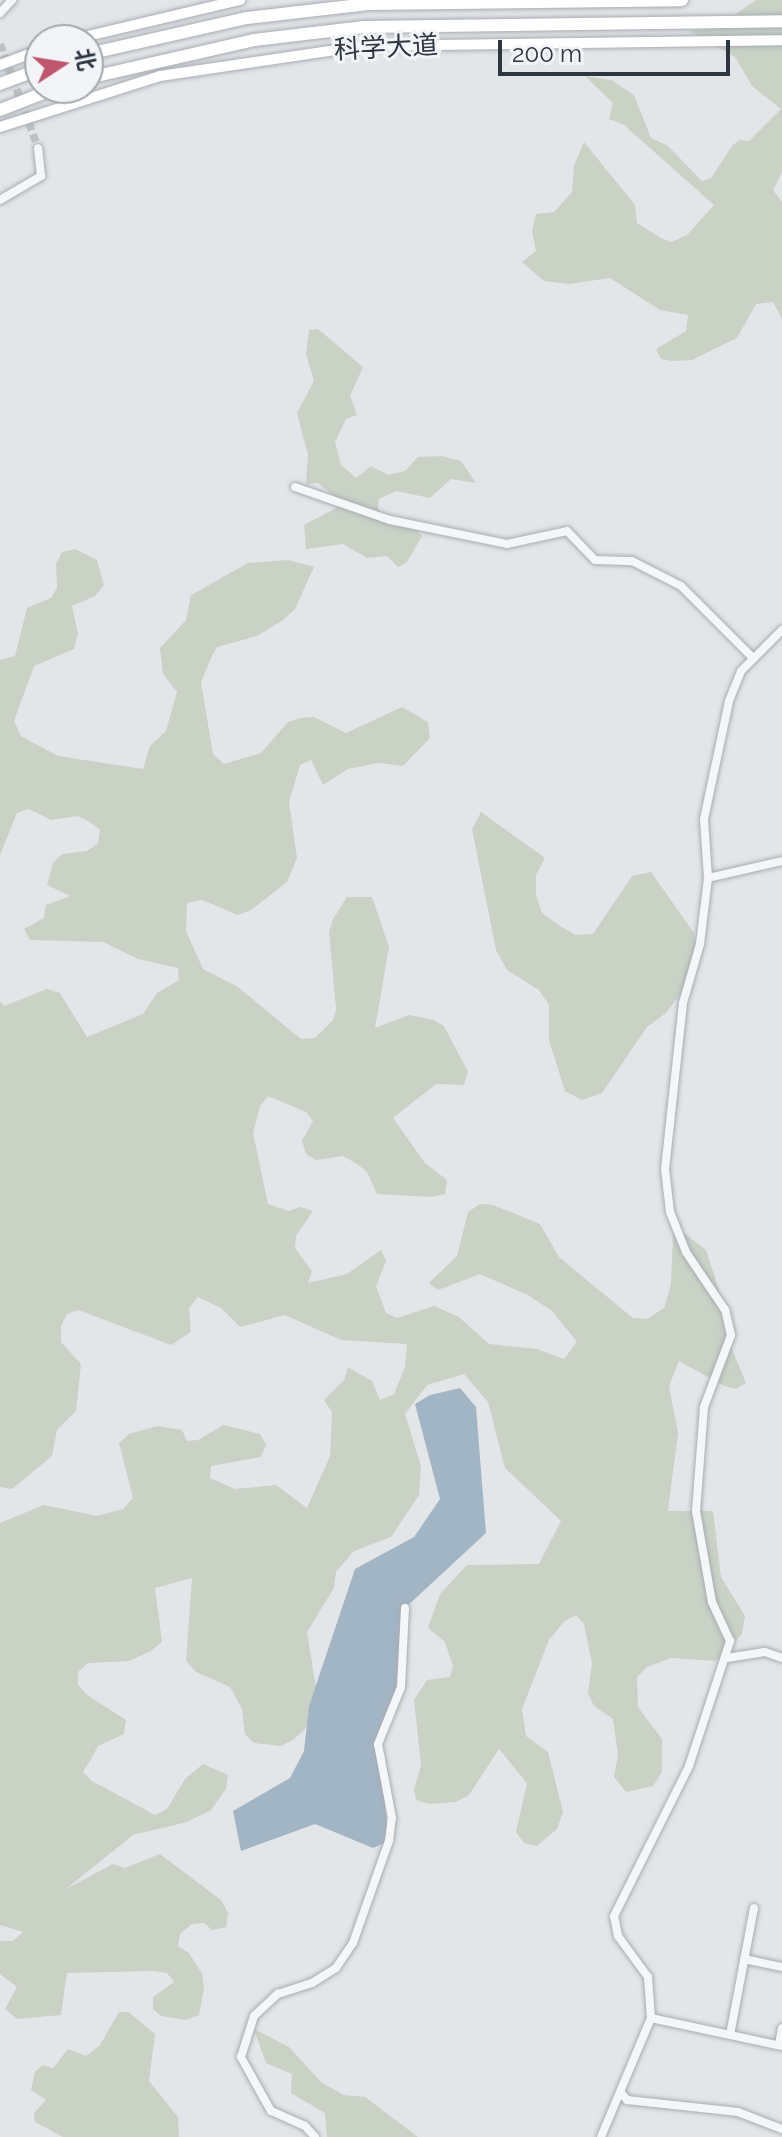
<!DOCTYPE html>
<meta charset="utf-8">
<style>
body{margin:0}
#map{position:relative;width:782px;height:2137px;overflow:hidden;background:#e3e6e9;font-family:Raleway,"Noto Sans SC",sans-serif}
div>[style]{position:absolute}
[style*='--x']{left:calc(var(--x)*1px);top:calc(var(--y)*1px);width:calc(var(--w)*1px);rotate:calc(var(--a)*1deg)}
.green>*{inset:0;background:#c9d2c5}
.water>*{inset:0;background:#a2b5c5}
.minor-tunnel>*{height:8px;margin-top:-4px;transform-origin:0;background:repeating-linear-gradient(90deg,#bec3c7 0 8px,transparent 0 12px)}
.roads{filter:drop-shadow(0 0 2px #a8adb3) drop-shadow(0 0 2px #a8adb3)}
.minor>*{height:8px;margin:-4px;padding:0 4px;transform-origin:4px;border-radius:4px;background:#f5f6f8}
.major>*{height:10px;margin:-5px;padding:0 5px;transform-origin:5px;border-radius:5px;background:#fff}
.highway>*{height:12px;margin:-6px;padding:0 6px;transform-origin:6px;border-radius:6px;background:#fff}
span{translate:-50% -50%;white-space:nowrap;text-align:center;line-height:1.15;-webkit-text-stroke:6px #f2f4f7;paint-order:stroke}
.street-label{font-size:26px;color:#2c3540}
.north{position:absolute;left:24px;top:24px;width:80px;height:80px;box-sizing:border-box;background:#f2f4f7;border:2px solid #a3a8ae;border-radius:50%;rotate:78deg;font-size:22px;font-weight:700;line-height:32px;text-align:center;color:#2c3540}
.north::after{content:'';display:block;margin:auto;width:28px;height:36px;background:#c0566d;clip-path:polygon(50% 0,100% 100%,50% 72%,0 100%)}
.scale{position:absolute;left:498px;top:40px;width:232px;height:36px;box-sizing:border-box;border:4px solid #2c3540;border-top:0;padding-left:10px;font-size:24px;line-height:28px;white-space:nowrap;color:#2c3540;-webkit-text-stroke:6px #f2f4f7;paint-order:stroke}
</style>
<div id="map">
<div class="green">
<i style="clip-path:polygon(756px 0,782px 0,782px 172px,773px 190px,782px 202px,782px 319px,773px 302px,756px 304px,737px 338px,692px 360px,672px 361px,661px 359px,656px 349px,686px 331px,688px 315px,660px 310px,610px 278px,569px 284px,544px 281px,522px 262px,536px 251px,532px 231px,536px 214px,554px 212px,572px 192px,574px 166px,584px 142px,635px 205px,637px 223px,661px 238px,671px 242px,687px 235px,714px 205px,624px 125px,609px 119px,613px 103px,585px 76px,611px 80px,634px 95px,651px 138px,668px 146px,702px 181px,711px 178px,732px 146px,739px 140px,749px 141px,781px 109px,752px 86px,735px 57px,690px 31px,716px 28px)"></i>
<i style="clip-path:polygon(318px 329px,363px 367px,350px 396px,357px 415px,346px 419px,335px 442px,341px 465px,356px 478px,371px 466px,388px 475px,405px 471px,418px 457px,442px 456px,461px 461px,476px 483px,451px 479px,430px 498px,396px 491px,379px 499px,378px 509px,384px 516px,411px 524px,422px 536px,407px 562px,398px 567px,387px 556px,367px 558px,343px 544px,306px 549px,304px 525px,344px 504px,318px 483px,306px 484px,308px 455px,297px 413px,314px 381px,306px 354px,309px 330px)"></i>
<i style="clip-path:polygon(75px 549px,97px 560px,104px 585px,95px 596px,72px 606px,78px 634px,74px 649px,34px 666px,14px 721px,21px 736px,58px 756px,143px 769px,150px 746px,166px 731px,177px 692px,163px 674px,160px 648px,186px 620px,191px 595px,248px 563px,288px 560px,314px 567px,295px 609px,283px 620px,257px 636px,217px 647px,211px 658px,201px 682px,213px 754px,224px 764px,261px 753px,288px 722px,301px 718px,314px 717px,346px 733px,402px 707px,428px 722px,430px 738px,403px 766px,378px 763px,348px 769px,323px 785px,311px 760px,300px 765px,289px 802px,297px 858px,287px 882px,251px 910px,238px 915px,202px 900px,187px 903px,186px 931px,203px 969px,238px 987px,301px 1039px,315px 1038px,333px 1020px,336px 1009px,329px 932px,333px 919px,347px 897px,372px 897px,389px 947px,375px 1028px,409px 1015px,434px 1020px,444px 1026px,468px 1072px,464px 1085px,436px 1084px,393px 1118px,425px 1163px,447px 1180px,445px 1194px,432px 1197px,377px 1194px,367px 1172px,357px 1164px,343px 1156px,316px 1160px,306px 1154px,302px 1141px,313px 1121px,306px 1112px,268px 1096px,260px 1106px,253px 1133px,268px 1204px,289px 1211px,300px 1207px,313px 1211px,296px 1236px,295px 1248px,312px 1271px,308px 1283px,347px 1274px,381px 1250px,386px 1261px,376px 1286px,386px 1313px,397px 1318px,434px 1306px,459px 1317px,489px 1344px,537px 1349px,564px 1359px,577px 1342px,552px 1311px,528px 1295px,480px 1274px,438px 1290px,429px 1283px,457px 1256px,468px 1212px,480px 1204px,493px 1205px,540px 1224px,559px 1257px,633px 1318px,647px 1319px,664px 1308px,671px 1284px,673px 1235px,685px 1234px,706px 1250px,719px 1290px,724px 1329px,746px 1383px,735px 1389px,724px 1386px,679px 1361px,669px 1386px,678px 1433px,668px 1511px,713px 1511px,721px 1577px,745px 1616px,742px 1634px,715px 1661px,671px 1658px,647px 1667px,637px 1677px,638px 1707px,662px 1739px,662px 1772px,653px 1786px,626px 1792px,614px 1777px,618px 1755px,613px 1719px,594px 1706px,588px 1693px,592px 1664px,584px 1624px,576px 1615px,565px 1621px,549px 1640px,522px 1709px,526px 1736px,548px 1752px,563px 1812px,557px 1829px,537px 1846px,524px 1843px,516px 1832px,527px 1783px,499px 1749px,469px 1795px,456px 1802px,429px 1804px,416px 1800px,414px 1790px,421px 1765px,414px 1700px,427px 1680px,450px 1677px,453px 1666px,445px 1642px,428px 1628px,440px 1594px,467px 1565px,539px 1564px,561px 1521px,505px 1468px,488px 1402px,464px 1374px,427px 1385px,405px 1414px,421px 1466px,419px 1495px,391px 1537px,354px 1551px,336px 1572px,334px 1588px,307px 1632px,318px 1700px,305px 1729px,293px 1740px,281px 1746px,254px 1743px,245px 1734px,242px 1709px,230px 1687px,196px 1672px,186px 1661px,192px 1578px,155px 1588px,162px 1642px,151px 1651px,129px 1661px,88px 1663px,78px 1672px,78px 1684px,87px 1695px,126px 1720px,124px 1734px,98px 1746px,91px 1759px,83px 1772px,92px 1781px,155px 1815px,167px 1809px,185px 1779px,203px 1764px,228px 1775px,226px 1789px,211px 1810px,187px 1822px,133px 1835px,66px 1889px,113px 1864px,125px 1868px,160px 1854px,221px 1900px,228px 1913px,226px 1927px,212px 1930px,204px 1923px,192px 1924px,180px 1934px,178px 1946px,189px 1953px,202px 1974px,204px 1988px,199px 2015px,186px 2020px,161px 2016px,153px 2009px,153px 1997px,174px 1982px,167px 1973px,153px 1971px,67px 1973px,61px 2015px,17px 2019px,5px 2009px,17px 1987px,0 1974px,0 1941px,13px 1941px,23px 1932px,0 1925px,0 1523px,44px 1505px,97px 1516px,123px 1509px,133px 1498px,119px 1443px,129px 1434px,157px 1426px,182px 1430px,187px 1441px,198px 1440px,223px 1425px,260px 1434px,266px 1445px,261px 1457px,211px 1466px,210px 1478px,235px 1489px,276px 1485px,307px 1508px,330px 1456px,332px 1412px,324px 1400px,344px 1380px,348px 1367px,372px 1381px,380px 1400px,394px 1394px,405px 1367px,407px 1344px,341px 1340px,285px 1315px,240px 1327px,221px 1308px,198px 1297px,189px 1308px,191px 1332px,171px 1345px,78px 1310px,67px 1314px,61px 1326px,61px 1342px,81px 1364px,76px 1411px,57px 1430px,52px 1456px,12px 1489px,0 1487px,0 1001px,4px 1006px,47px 989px,60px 993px,87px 1037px,143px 1014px,157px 993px,179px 980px,178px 968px,138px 959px,103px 942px,30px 940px,24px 929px,44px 918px,46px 905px,70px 896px,47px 885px,53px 863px,62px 854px,87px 851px,98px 843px,100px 830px,90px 822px,78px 816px,51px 820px,29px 809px,17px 813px,0 855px,0 660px,15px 656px,27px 608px,51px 598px,57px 588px,56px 564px,62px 552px)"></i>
<i style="clip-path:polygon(481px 812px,545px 858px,536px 875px,536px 895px,542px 913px,560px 926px,576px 935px,593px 934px,632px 876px,651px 872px,694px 933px,697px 971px,666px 1013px,647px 1027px,602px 1093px,582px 1100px,565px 1091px,549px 1040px,549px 1005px,539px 990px,507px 970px,496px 950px,472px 829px)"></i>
<i style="clip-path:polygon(119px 2012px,128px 2012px,155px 2034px,149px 2081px,178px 2117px,179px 2137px,63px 2137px,35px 2122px,34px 2113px,46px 2100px,31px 2090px,35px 2072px,43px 2065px,53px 2068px,68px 2049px,86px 2056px,100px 2045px)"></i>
<i style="clip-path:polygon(254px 2029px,289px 2047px,321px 2082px,344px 2095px,365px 2097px,418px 2137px,327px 2137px,325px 2113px,291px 2093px,292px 2074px,266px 2063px)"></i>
</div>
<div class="water">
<i style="clip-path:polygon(460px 1388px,476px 1407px,486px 1533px,405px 1608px,401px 1687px,378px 1744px,389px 1841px,373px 1848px,315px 1824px,241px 1851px,233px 1811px,290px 1778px,304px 1751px,309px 1706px,355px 1569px,414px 1537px,440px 1499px,415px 1404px,430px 1395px)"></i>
</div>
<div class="minor-tunnel">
<i style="--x:0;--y:44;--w:111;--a:69.9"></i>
</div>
<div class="roads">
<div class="minor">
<i style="--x:0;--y:13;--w:18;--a:-47"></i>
<i style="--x:0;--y:200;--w:48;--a:-30.3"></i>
<i style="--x:41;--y:176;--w:28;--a:-96"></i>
<i style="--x:295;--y:487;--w:101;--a:19.2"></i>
<i style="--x:390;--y:520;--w:119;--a:11.6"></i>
<i style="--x:507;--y:544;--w:61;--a:-12.2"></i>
<i style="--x:567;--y:531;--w:40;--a:46"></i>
<i style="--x:595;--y:560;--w:37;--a:2"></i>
<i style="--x:632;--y:561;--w:55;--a:27"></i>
<i style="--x:681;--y:586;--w:102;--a:45"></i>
<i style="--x:708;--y:878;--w:59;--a:-93.9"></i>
<i style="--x:704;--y:819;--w:121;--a:-78"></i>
<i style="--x:729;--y:701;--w:32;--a:-68"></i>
<i style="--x:741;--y:671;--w:58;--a:-45"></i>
<i style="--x:727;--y:1658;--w:38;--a:-9"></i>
<i style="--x:765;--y:1652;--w:18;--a:19"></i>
<i style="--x:744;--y:1959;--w:39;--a:12"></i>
<i style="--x:651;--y:2018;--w:134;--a:12.1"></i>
<i style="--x:730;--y:2035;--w:129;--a:-79.3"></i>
<i style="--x:779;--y:2045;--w:17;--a:-80"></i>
<i style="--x:622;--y:2094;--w:8;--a:50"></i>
<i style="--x:627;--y:2100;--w:112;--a:6.2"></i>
<i style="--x:738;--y:2112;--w:47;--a:21.1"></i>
<i style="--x:315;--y:2137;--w:15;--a:-132"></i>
<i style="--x:305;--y:2126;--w:37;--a:-156"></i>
<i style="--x:271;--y:2111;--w:62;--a:-119.1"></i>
<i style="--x:241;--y:2057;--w:43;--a:-72.4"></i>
<i style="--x:254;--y:2016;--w:33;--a:-43"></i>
<i style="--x:278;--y:1994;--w:36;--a:-18"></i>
<i style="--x:312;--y:1983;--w:28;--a:-32"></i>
<i style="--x:336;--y:1968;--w:30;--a:-56"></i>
<i style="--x:353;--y:1943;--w:108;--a:-70.6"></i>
<i style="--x:389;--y:1841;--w:23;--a:-83"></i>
<i style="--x:392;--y:1818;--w:75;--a:-100.7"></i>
<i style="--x:378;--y:1744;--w:61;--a:-68"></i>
<i style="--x:401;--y:1687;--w:79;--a:-87.1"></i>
<i style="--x:601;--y:2137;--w:129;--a:-67.2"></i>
<i style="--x:651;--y:2018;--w:41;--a:-94.2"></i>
<i style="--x:648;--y:1977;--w:51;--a:-126.2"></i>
<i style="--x:618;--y:1936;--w:20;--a:-101"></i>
<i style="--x:614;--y:1916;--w:168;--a:-63.4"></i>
<i style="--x:689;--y:1766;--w:132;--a:-71.8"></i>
<i style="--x:730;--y:1641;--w:43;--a:-114.8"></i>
<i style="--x:712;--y:1602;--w:92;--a:-100"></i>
<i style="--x:696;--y:1511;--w:104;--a:-85.6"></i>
<i style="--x:704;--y:1407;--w:77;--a:-69.4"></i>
<i style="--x:731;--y:1335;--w:26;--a:-103"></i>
<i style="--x:725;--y:1310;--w:70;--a:-123.9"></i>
<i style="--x:686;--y:1252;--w:43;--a:-111.8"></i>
<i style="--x:670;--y:1212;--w:43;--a:-96.6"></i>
<i style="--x:665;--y:1169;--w:167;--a:-83.8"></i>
<i style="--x:683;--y:1003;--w:61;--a:-73.9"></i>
<i style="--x:700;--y:944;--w:66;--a:-83.1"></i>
<i style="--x:708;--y:878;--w:76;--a:-12.9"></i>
</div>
<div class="major">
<i style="--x:71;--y:40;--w:174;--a:-13.3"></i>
<i style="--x:0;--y:65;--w:43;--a:-20.6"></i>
<i style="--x:0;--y:127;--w:168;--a:-17.7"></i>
<i style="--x:160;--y:76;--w:206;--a:-8.4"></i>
<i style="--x:364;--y:46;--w:418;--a:-0.8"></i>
</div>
<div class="highway">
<i style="--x:88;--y:54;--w:163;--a:-12.8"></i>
<i style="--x:247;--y:18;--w:122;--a:-6.6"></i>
<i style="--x:368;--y:4;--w:314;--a:-0.7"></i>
<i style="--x:88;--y:78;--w:170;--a:-12.9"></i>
<i style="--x:254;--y:40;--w:111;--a:-6.7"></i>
<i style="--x:364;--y:27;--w:418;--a:-0.8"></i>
<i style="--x:0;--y:84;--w:43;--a:-20.6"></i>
<i style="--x:0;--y:110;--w:60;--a:-21.4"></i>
</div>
</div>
<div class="street-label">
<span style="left:386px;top:48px;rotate:-3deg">科学大道</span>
</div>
<div class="north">北</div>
<div class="scale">200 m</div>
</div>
